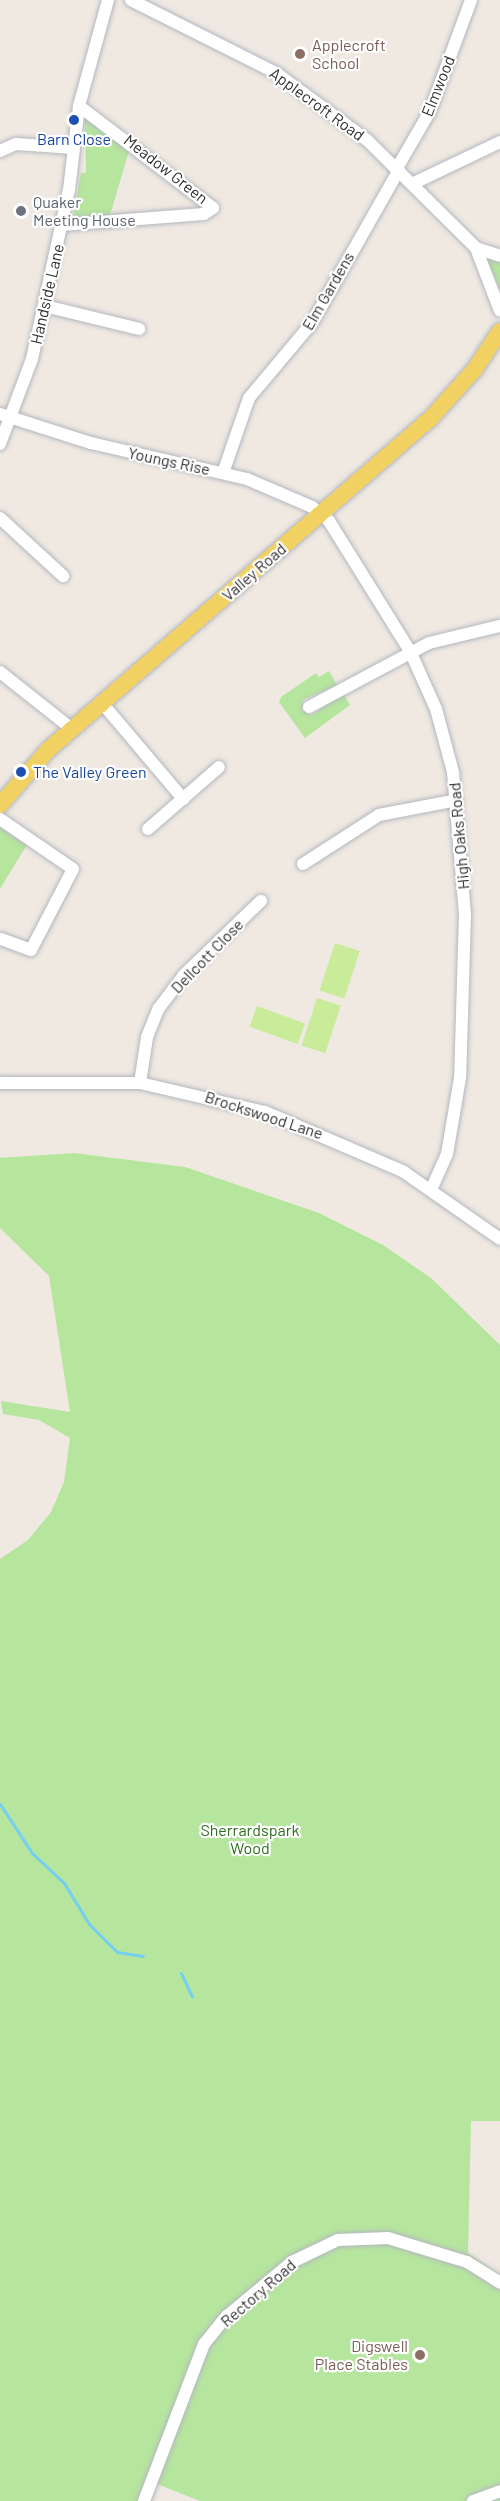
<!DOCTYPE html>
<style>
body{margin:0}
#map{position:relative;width:500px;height:2501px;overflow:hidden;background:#efe9e1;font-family:Barlow,sans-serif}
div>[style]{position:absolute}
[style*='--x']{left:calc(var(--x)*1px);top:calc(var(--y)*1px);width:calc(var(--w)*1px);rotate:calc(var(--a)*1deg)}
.green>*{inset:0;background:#b6e59e}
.pitch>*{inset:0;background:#c9ec9a;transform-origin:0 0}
.stream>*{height:3px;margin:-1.5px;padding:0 1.5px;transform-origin:1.5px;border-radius:1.5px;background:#75cff0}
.roads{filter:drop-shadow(0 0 2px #b4b7c1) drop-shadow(0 0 2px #b4b7c1)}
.minor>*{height:12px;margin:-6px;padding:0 6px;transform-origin:6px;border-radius:6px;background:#fff}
.major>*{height:16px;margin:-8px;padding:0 8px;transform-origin:8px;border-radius:8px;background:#f2d163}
.dots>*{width:16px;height:16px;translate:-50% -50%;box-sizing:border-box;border:3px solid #fff;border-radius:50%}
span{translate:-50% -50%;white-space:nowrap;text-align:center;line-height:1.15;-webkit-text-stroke:4.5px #fff;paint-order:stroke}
.education-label{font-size:16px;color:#785e54}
.left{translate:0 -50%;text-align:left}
.right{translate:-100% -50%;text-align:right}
.street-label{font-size:16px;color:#2e2e2e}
.transit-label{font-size:16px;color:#164399}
.worship-label{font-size:16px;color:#5b616d}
.park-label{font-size:16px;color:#2c6e1b}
</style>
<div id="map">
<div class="green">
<i style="clip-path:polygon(85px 113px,131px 144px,109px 219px,72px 222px,81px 173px,86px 173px)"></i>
<i style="clip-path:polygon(490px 257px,500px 261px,500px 289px,487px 260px)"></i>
<i style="clip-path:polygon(329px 671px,337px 685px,303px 700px,302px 711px,312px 715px,343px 693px,350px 705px,305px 738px,279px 702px,281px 697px,316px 673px,319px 677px)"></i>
<i style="clip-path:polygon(0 823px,28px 843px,0 889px)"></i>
<i style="clip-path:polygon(74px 1153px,185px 1167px,319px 1213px,383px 1245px,431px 1278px,500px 1345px,500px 2121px,471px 2121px,468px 2253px,500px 2275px,500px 2501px,200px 2501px,157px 2484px,151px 2501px,0 2501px,0 1559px,28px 1540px,51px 1512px,64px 1482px,70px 1438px,39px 1420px,3px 1414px,1px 1401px,70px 1412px,49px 1276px,0 1228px,0 1158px)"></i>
</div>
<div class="pitch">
<i style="left:335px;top:943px;width:26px;height:50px;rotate:18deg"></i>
<i style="left:317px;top:998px;width:25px;height:50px;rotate:18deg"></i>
<i style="left:257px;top:1006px;width:51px;height:22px;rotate:20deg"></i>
</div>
<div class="stream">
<i style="--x:0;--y:1804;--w:59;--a:56.9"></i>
<i style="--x:32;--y:1853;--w:44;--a:43.2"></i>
<i style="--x:64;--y:1883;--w:48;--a:58.6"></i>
<i style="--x:89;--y:1924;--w:40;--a:45"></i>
<i style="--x:117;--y:1952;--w:26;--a:9"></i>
<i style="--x:181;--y:1973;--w:26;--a:65"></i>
</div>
<div class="roads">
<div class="minor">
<i style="--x:131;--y:0;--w:162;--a:26.7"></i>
<i style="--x:276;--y:73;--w:113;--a:36.4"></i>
<i style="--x:367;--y:140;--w:153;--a:44.7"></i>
<i style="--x:476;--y:248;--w:67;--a:69.1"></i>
<i style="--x:0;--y:151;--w:17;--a:-24"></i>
<i style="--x:16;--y:144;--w:58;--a:3.9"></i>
<i style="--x:397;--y:168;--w:66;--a:-59.9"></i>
<i style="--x:430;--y:111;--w:118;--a:-69.7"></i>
<i style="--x:414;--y:183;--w:95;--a:-25.5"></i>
<i style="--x:62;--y:225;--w:142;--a:-4.4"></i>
<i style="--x:204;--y:214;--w:11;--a:-34"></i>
<i style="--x:213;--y:208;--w:168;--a:-142.7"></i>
<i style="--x:476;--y:248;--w:25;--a:18"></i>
<i style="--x:45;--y:306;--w:97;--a:13.7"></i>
<i style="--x:0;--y:414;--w:96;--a:17.7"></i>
<i style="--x:91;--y:443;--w:160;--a:13"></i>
<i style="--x:247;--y:479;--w:71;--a:23.3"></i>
<i style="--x:312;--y:507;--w:22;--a:39"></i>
<i style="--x:329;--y:521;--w:153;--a:58.1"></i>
<i style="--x:410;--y:651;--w:64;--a:65.9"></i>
<i style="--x:436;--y:709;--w:65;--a:74.9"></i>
<i style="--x:453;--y:772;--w:143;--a:85.2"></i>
<i style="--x:465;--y:914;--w:164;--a:91.7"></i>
<i style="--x:460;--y:1078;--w:77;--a:99.7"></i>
<i style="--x:447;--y:1154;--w:37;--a:114"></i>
<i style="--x:0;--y:444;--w:91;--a:-69.4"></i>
<i style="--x:32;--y:359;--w:173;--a:-77.7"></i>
<i style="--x:69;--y:190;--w:85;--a:-83.2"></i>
<i style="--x:79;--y:106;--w:110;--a:-74.7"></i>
<i style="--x:223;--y:473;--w:79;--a:-70.9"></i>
<i style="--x:249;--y:398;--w:98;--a:-50"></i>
<i style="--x:312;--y:323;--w:176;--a:-60.4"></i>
<i style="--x:0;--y:518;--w:86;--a:42.6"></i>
<i style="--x:0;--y:672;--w:92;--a:38.4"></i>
<i style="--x:102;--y:703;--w:126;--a:49.8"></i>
<i style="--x:309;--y:707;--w:136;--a:-28.1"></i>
<i style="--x:429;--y:643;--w:73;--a:-13.5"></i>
<i style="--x:0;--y:819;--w:88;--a:34.4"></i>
<i style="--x:73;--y:869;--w:91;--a:117.4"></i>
<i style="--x:31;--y:950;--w:33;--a:-160"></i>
<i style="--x:148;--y:829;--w:94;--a:-41.1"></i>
<i style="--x:303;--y:864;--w:90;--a:-32.8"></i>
<i style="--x:379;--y:815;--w:79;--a:-10.9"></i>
<i style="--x:0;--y:1083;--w:140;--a:0"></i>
<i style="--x:140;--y:1083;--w:128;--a:13.1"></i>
<i style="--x:265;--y:1112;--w:151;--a:23.3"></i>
<i style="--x:404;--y:1172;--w:117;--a:34.9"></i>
<i style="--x:140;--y:1083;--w:47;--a:-81.3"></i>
<i style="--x:147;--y:1037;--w:31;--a:-68"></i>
<i style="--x:159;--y:1008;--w:41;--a:-52.9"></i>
<i style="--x:184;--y:975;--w:107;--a:-43.9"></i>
<i style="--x:144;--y:2501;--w:168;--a:-69.1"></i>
<i style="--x:204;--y:2344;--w:36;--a:-51"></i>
<i style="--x:227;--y:2316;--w:85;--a:-39.7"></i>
<i style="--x:292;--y:2262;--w:51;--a:-25.6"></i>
<i style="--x:338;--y:2240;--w:50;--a:-2.3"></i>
<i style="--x:388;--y:2238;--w:83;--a:16.9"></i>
<i style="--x:467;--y:2262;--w:39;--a:32"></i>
<i style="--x:473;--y:2501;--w:29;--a:-20"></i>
</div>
<div class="major">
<i style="--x:0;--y:805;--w:73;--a:-48.9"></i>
<i style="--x:48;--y:750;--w:507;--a:-40.92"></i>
<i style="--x:431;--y:418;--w:66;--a:-48.1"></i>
<i style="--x:475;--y:369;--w:45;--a:-56.7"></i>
</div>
</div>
<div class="dots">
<i style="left:300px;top:54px;background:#8d6e63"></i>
<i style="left:74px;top:120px;background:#1a4fb4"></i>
<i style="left:21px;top:211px;background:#6b7280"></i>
<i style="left:21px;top:772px;background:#1a4fb4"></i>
<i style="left:420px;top:2355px;background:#8d6e63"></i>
</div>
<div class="education-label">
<span class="left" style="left:312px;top:54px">Applecroft<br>School</span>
<span class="right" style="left:408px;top:2355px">Digswell<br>Place Stables</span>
</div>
<div class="street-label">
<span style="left:438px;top:86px;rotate:-68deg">Elmwood</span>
<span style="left:317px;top:104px;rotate:36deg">Applecroft Road</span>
<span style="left:166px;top:169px;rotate:38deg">Meadow Green</span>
<span style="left:328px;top:291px;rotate:-60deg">Elm Gardens</span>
<span style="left:47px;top:294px;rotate:-77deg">Handside Lane</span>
<span style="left:169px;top:461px;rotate:12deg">Youngs Rise</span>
<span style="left:254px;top:572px;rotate:-41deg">Valley Road</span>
<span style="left:459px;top:836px;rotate:-95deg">High Oaks Road</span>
<span style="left:207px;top:956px;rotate:-46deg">Dellcott Close</span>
<span style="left:264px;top:1115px;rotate:18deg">Brockswood Lane</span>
<span style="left:258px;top:2293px;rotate:-41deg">Rectory Road</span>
</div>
<div class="transit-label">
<span style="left:74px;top:139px">Barn Close</span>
<span class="left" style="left:33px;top:772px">The Valley Green</span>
</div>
<div class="worship-label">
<span class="left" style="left:33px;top:211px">Quaker<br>Meeting House</span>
</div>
<div class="park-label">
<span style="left:250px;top:1839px">Sherrardspark<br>Wood</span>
</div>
</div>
